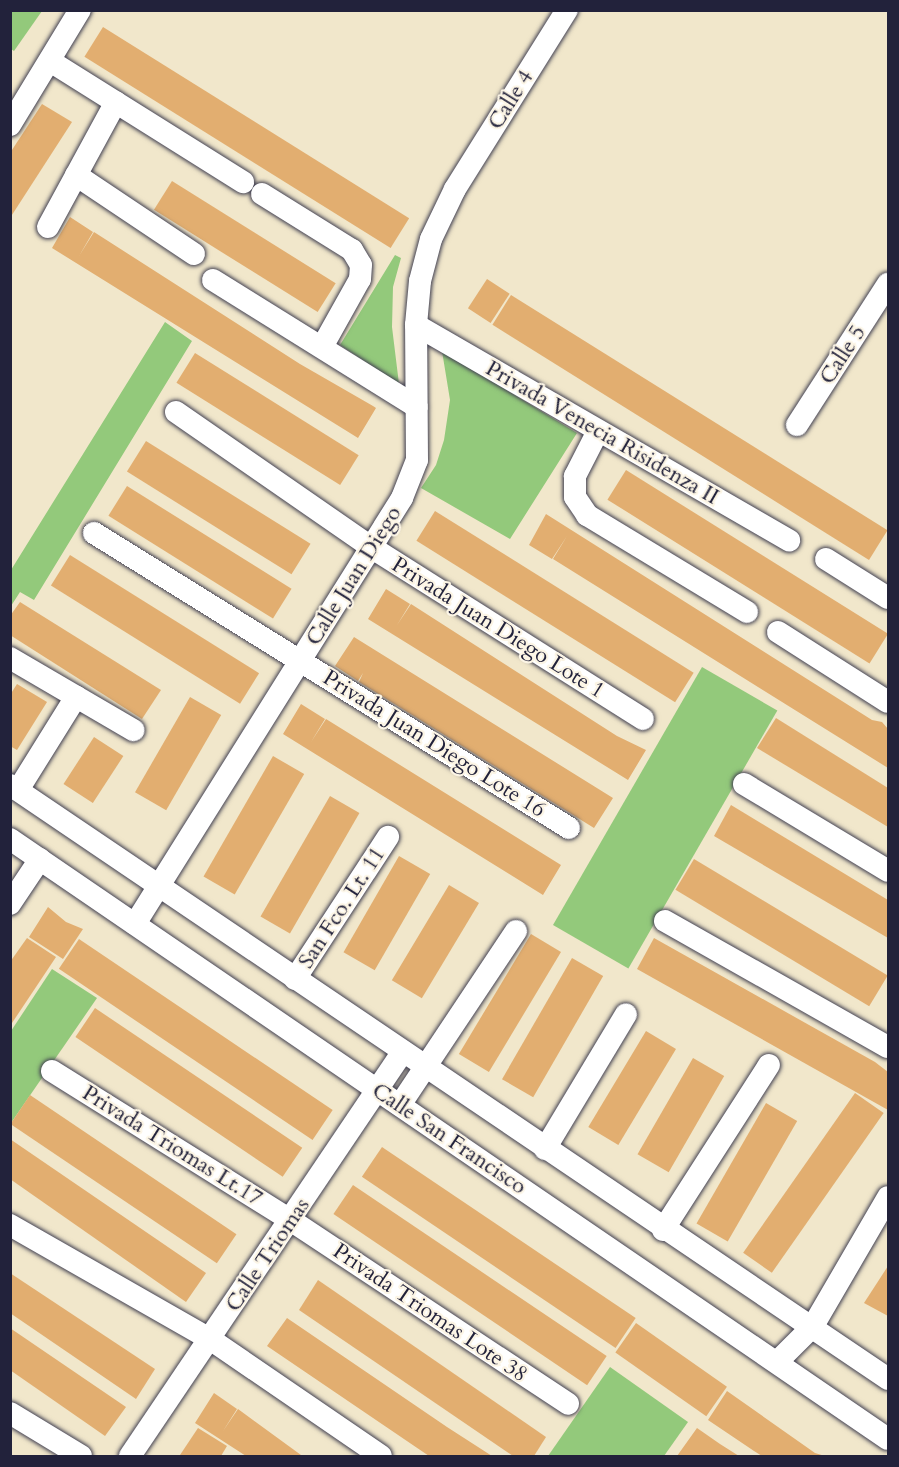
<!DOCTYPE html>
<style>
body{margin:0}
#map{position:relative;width:899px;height:1467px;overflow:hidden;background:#f1e7cb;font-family:Cardo,serif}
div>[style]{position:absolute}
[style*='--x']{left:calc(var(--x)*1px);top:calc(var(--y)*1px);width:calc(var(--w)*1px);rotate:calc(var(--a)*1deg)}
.green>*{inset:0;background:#93c97b;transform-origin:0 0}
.building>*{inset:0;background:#e2ae70;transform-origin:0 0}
.roads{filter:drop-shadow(0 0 2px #414051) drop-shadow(0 0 2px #414051)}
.street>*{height:22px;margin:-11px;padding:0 11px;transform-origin:11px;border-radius:11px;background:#fff}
span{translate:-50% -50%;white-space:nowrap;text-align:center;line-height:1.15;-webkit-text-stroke:4.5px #fcf5e5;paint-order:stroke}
.street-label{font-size:22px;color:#22223b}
.frame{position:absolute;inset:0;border:12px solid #22223b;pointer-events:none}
</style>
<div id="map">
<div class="green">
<i style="clip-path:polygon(11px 10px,42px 11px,14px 51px,11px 49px)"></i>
<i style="clip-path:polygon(395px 255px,401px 258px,393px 287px,392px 327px,399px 384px,340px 345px)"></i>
<i style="clip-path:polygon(165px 322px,192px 341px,34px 600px,20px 592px,11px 606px,11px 570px)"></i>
<i style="clip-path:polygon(442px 351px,577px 433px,510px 539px,421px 488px,436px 465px,444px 440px,450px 400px)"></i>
<i style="left:702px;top:667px;width:87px;height:298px;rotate:30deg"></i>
<i style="clip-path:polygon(52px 969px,97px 998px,11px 1123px,11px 1031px)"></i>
<i style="clip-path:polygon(610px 1367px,688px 1422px,664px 1456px,548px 1456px)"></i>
</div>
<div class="building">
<i style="left:103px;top:27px;width:361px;height:35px;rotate:32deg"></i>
<i style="clip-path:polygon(42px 104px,72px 122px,10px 218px,10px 153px)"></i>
<i style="left:172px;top:181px;width:193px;height:34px;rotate:32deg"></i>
<i style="clip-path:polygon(70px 217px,93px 232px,79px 256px,94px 232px,300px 364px,373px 406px,376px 408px,358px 438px,52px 248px)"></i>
<i style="left:487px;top:279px;width:27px;height:35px;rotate:33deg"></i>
<i style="left:511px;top:295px;width:444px;height:35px;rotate:32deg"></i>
<i style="left:195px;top:353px;width:193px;height:35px;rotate:32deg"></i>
<i style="left:146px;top:441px;width:194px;height:36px;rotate:32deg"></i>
<i style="left:626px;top:470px;width:309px;height:35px;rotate:32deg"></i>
<i style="left:127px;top:486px;width:194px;height:35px;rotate:32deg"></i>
<i style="left:435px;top:511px;width:305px;height:35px;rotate:32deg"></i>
<i style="clip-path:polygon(546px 514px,872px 720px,882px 722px,888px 729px,888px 768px,553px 559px,567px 536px,552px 559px,529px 545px)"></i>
<i style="left:70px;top:555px;width:223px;height:36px;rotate:32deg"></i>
<i style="clip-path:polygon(386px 589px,410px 604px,397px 625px,411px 604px,617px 736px,646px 750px,628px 780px,368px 619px)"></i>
<i style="clip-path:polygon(20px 602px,161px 690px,142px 719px,10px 635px,10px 616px)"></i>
<i style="clip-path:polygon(354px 637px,613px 798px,594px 828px,359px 682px,363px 673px,358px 681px,335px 666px)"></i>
<i style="clip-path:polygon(17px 684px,47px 702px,17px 750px,10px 746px,10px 695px)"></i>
<i style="left:190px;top:697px;width:36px;height:110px;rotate:30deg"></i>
<i style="clip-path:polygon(301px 704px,325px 719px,311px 742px,326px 719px,561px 865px,543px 895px,283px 734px)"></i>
<i style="clip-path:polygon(776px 718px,888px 788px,888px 827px,757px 748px)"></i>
<i style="left:94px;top:737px;width:35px;height:56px;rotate:33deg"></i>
<i style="left:273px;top:756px;width:36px;height:139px;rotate:30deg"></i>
<i style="left:330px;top:796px;width:34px;height:139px;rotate:30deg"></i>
<i style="clip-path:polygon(731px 805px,888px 900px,888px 938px,714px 836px)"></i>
<i style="left:399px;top:856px;width:36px;height:111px;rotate:30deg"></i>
<i style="left:694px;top:859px;width:226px;height:36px;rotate:31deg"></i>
<i style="left:449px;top:885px;width:35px;height:111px;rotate:31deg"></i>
<i style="clip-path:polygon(48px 907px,66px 922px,83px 929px,63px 959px,29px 937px)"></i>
<i style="left:531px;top:934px;width:35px;height:140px;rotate:31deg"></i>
<i style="clip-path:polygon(27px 938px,56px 957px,10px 1026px,10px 962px)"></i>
<i style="clip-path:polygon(654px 938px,875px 1062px,888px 1072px,888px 1110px,637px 969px)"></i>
<i style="left:79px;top:939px;width:306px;height:36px;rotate:34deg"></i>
<i style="left:572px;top:958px;width:36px;height:140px;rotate:30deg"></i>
<i style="left:95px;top:1008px;width:250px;height:35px;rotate:34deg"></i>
<i style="left:646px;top:1031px;width:35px;height:112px;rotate:31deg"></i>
<i style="left:693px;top:1058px;width:36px;height:111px;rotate:30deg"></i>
<i style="left:855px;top:1093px;width:35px;height:195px;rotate:35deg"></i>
<i style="left:30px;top:1095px;width:249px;height:35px;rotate:34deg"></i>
<i style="left:766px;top:1103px;width:36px;height:139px;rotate:30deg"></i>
<i style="clip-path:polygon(10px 1139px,206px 1273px,186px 1302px,10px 1179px)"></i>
<i style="left:382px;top:1147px;width:306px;height:36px;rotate:34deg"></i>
<i style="left:353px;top:1185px;width:306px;height:35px;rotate:34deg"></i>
<i style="clip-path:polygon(888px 1266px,888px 1316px,864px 1303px)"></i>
<i style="clip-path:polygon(10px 1273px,155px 1369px,136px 1399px,10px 1313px)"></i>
<i style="clip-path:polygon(318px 1280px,546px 1437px,534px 1456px,513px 1456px,299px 1310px)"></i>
<i style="clip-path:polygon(287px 1318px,447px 1427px,492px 1456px,429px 1456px,267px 1346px)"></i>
<i style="left:636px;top:1323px;width:111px;height:36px;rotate:35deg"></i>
<i style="clip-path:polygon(10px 1328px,126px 1407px,105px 1436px,10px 1370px)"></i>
<i style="clip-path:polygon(727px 1391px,815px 1453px,825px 1456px,762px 1456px,754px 1451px,708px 1420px)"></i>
<i style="clip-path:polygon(214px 1393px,237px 1409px,223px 1431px,238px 1409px,301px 1455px,309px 1456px,246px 1456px,195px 1423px)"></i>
<i style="clip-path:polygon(198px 1428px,227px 1446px,221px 1456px,180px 1455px)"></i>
<i style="clip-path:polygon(697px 1428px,720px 1444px,739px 1456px,677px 1456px)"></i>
</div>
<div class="roads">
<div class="street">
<i style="--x:50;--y:61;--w:228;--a:32.1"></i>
<i style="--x:10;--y:125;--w:135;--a:-58.7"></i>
<i style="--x:76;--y:175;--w:142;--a:33.8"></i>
<i style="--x:262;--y:194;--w:106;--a:31.9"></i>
<i style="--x:352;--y:250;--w:17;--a:59"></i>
<i style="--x:361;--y:265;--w:14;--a:94"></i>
<i style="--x:360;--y:279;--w:78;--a:119.2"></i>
<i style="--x:48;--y:227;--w:142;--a:-61.5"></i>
<i style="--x:213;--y:280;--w:240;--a:31.9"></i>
<i style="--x:416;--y:325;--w:431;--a:30"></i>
<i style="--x:176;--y:412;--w:241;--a:34.7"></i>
<i style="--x:374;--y:549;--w:318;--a:32.3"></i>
<i style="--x:797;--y:425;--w:168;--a:-57.2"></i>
<i style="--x:598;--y:431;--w:51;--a:117.1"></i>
<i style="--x:575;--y:476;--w:21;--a:90"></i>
<i style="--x:575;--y:497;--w:22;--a:56"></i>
<i style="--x:587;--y:515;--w:187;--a:31.2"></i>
<i style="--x:94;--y:533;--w:559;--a:31.84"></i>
<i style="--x:826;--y:559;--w:73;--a:32.2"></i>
<i style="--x:778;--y:632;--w:130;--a:32.5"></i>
<i style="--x:10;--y:658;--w:143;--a:30.3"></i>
<i style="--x:744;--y:784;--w:168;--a:31.1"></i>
<i style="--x:10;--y:785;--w:1060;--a:34.08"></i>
<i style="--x:18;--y:790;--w:110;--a:-58.1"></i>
<i style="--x:10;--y:839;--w:1063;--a:34.35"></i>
<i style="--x:10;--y:904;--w:54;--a:-56.3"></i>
<i style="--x:665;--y:921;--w:256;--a:29.5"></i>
<i style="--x:135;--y:924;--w:503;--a:-57.92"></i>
<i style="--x:402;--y:498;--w:41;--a:-68.5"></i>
<i style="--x:417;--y:460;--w:135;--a:-90.4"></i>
<i style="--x:416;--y:325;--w:44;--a:-84.8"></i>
<i style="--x:420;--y:281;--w:43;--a:-75.3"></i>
<i style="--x:431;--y:239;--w:55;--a:-64.4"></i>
<i style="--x:455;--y:189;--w:211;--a:-58"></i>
<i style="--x:295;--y:979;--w:170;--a:-56.8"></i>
<i style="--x:52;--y:1071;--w:283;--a:32"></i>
<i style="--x:292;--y:1221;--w:331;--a:33.5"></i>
<i style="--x:400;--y:1105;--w:209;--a:-56.3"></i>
<i style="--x:545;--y:1149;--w:157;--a:-59"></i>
<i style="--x:10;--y:1225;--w:230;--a:29.7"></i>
<i style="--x:210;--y:1339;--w:207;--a:34.4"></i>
<i style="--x:663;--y:1230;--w:196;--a:-57.3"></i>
<i style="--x:777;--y:1362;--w:51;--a:-45"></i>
<i style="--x:813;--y:1326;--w:149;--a:-59.8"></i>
<i style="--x:10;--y:1413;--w:83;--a:31.2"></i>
<i style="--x:130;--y:1456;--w:488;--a:-56"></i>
</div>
</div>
<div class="street-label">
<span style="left:511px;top:100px;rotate:-58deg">Calle 4</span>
<span style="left:843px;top:355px;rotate:-57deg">Calle 5</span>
<span style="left:602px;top:433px;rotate:30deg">Privada Venecia Risidenza II</span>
<span style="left:354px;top:576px;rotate:-58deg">Calle Juan Diego</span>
<span style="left:498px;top:628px;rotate:32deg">Privada Juan Diego Lote 1</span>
<span style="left:434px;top:744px;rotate:32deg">Privada Juan Diego Lote 16</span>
<span style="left:342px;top:908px;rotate:-57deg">San Fco. Lt. 11</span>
<span style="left:449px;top:1139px;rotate:34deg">Calle San Francisco</span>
<span style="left:172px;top:1146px;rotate:32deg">Privada Triomas Lt.17</span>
<span style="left:268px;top:1255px;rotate:-56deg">Calle Triomas</span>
<span style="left:430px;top:1313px;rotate:34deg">Privada Triomas Lote 38</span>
</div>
<div class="frame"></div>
</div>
